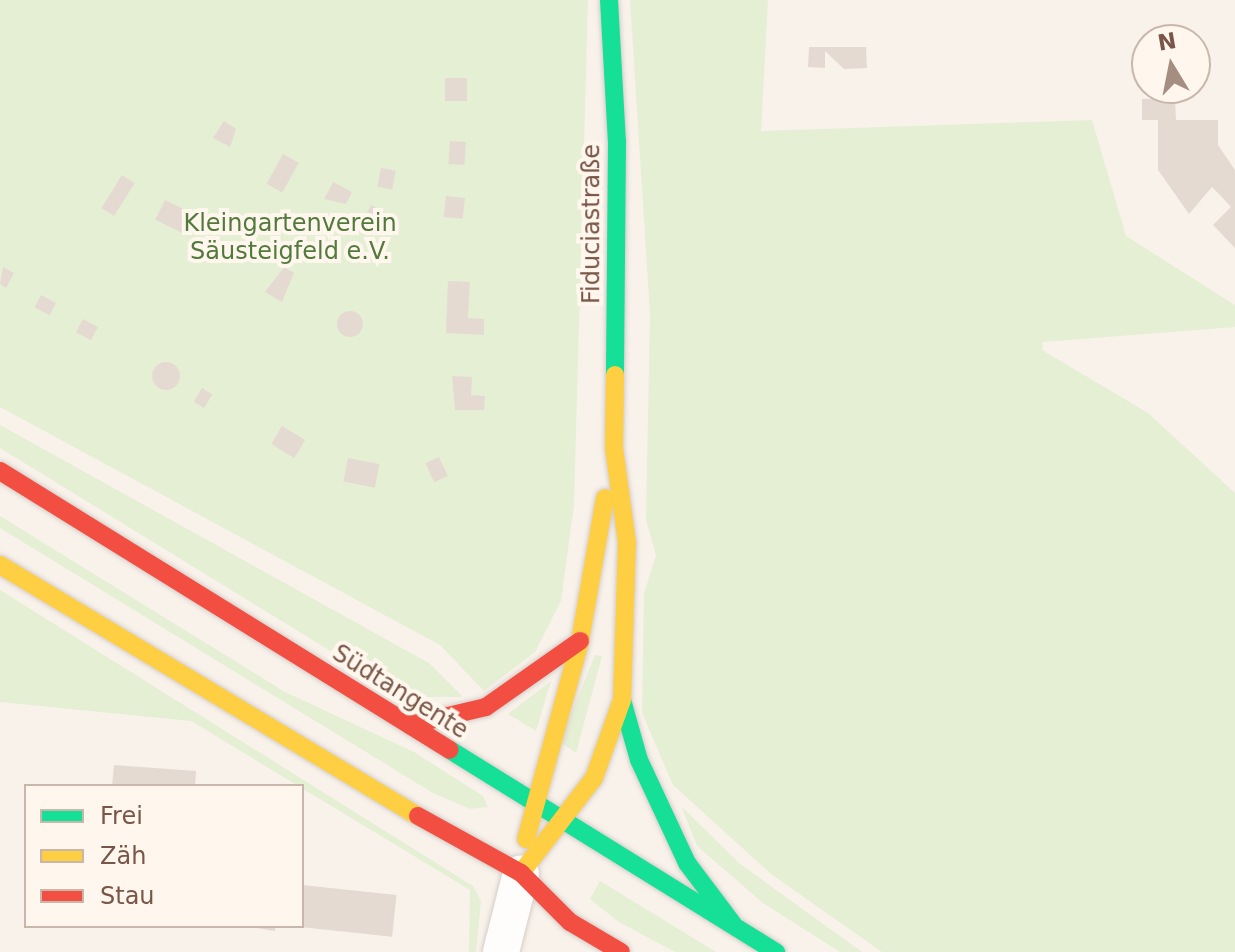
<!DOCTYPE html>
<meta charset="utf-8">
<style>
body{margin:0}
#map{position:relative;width:1235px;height:952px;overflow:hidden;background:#f8f2eb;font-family:"DejaVu Sans",sans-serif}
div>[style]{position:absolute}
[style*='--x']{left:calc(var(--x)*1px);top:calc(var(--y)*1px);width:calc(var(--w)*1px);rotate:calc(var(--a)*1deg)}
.green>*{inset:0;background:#e5efd4}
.building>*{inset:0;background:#e5dad1;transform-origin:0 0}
.round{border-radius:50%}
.roads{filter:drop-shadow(0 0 2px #d6cdc8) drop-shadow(0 0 2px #d6cdc8)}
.street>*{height:36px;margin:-18px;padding:0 18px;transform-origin:18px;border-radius:18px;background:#fefdfc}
.fast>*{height:18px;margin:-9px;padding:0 9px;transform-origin:9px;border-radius:9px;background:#16e098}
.slow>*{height:18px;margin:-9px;padding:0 9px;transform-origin:9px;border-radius:9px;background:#ffcf43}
.jam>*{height:18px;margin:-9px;padding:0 9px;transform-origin:9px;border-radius:9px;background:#f24e42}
span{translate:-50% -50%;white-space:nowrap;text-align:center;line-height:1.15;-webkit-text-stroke:8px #fff7ed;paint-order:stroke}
.park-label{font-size:24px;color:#527a3c}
.street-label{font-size:24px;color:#795648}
.legend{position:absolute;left:24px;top:784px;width:280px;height:144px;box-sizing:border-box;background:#fff7ed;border:2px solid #c9b7ab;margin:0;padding:10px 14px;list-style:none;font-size:24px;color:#795648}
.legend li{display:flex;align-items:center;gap:16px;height:40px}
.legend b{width:40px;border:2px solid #c9b7ab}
.north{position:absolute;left:1131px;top:24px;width:80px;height:80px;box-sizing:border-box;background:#fff7ed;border:2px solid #c9b7ab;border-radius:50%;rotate:350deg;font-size:22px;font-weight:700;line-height:32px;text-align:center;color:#795648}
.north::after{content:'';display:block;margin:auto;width:28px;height:36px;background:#a58d81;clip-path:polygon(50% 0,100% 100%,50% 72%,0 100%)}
</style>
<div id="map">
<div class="green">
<i style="clip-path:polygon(0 0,588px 0,574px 505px,561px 601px,535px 652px,484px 691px,440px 645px,0 407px)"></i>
<i style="clip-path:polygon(630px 0,768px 0,761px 131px,1092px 120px,1126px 236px,1235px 305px,1235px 327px,1043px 342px,1042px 350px,1148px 413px,1235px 493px,1235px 952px,882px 952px,771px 874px,673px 785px,642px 713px,644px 593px,656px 555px,646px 520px,650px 314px)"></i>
<i style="clip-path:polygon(0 425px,429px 663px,463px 697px,428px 697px,384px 684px,0 448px)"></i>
<i style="clip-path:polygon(0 516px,285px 692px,414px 752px,483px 796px,488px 807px,470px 809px,433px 793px,0 528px)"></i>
<i style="clip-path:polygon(0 590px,473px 886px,481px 901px,476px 952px,469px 952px,470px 890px,191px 721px,0 702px)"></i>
<i style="clip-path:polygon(595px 655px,602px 656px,576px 753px,560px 742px)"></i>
<i style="clip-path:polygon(551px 681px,536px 731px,508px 714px)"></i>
<i style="clip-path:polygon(681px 806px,739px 863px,862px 952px,840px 952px,763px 903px,697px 846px)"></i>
<i style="clip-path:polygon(600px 881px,716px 952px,675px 952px,619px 922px,590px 899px)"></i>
</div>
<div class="building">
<i style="clip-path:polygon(809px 47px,866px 47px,867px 68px,844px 69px,825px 51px,825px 68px,808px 67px)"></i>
<i style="left:445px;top:78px;width:22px;height:23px"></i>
<i style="clip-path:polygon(1175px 98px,1176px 120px,1218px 120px,1218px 145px,1235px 170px,1235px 248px,1213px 225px,1231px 207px,1221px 196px,1212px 187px,1189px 214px,1158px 170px,1158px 120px,1142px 120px,1142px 99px)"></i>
<i style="clip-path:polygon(224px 121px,236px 129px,230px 147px,213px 138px)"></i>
<i style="left:450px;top:141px;width:16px;height:23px;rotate:4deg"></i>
<i style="left:283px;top:154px;width:18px;height:34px;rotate:29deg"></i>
<i style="left:381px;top:168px;width:15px;height:19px;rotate:11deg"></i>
<i style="left:122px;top:175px;width:15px;height:39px;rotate:32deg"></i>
<i style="clip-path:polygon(333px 182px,352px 192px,346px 204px,324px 199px)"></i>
<i style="left:446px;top:196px;width:19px;height:21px;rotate:6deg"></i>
<i style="left:165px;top:200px;width:32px;height:22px;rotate:26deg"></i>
<i style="left:371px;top:205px;width:17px;height:20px;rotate:28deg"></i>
<i style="clip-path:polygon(3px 267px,14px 273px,6px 288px,0 284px)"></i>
<i style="clip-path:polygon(284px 267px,294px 273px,282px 302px,265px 292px)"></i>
<i style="clip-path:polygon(448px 281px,470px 282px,468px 318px,484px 319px,484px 335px,446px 333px)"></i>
<i style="left:41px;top:295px;width:17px;height:14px;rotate:28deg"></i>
<i class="round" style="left:337px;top:311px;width:26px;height:26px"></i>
<i style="left:83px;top:319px;width:17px;height:15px;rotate:28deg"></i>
<i class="round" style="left:152px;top:362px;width:28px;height:28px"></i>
<i style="clip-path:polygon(452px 376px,472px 377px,471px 395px,485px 396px,484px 410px,455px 410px)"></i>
<i style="left:202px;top:388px;width:12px;height:16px;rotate:31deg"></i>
<i style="left:282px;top:426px;width:27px;height:21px;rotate:31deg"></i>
<i style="left:439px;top:457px;width:21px;height:15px;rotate:65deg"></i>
<i style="left:348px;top:458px;width:32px;height:24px;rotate:11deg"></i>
<i style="clip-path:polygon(114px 765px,196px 771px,195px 786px,112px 786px)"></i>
<i style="left:302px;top:885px;width:95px;height:42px;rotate:6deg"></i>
<i style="clip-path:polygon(244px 926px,276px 926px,275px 931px)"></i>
</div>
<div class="roads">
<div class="street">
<i style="--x:501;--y:952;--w:81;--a:-75.8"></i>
</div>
<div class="fast">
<i style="--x:609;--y:0;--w:142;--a:86.8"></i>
<i style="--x:617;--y:142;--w:233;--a:90.5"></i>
<i style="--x:622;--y:700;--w:62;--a:74.2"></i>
<i style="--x:639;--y:760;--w:114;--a:65"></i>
<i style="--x:687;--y:863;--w:76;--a:53"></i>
<i style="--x:450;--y:750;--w:384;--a:31.8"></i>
</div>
<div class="slow">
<i style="--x:0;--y:565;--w:488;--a:31"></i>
<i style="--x:526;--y:839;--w:205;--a:-74.7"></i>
<i style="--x:580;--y:641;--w:145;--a:-80.1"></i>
<i style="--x:521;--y:873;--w:120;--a:-52.5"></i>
<i style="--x:594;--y:778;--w:83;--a:-70.3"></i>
<i style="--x:622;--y:700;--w:157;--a:-88.2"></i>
<i style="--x:627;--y:543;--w:96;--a:-97.8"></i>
<i style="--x:614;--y:448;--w:73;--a:-89.2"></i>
</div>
<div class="jam">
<i style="--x:0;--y:471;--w:529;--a:31.8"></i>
<i style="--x:410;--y:725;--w:78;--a:-13.3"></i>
<i style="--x:486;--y:707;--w:115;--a:-35.1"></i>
<i style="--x:418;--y:816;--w:118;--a:29"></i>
<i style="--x:521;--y:873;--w:69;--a:45"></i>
<i style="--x:570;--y:922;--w:59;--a:30.5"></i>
</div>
</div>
<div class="park-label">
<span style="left:290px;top:238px">Kleingartenverein<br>Säusteigfeld e.V.</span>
</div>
<div class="street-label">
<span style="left:592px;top:224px;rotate:-90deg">Fiduciastraße</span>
<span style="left:400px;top:692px;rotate:32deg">Südtangente</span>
</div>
<ul class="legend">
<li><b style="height:10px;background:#16e098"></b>Frei</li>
<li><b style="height:10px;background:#ffcf43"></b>Zäh</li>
<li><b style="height:10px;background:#f24e42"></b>Stau</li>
</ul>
<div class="north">N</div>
</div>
